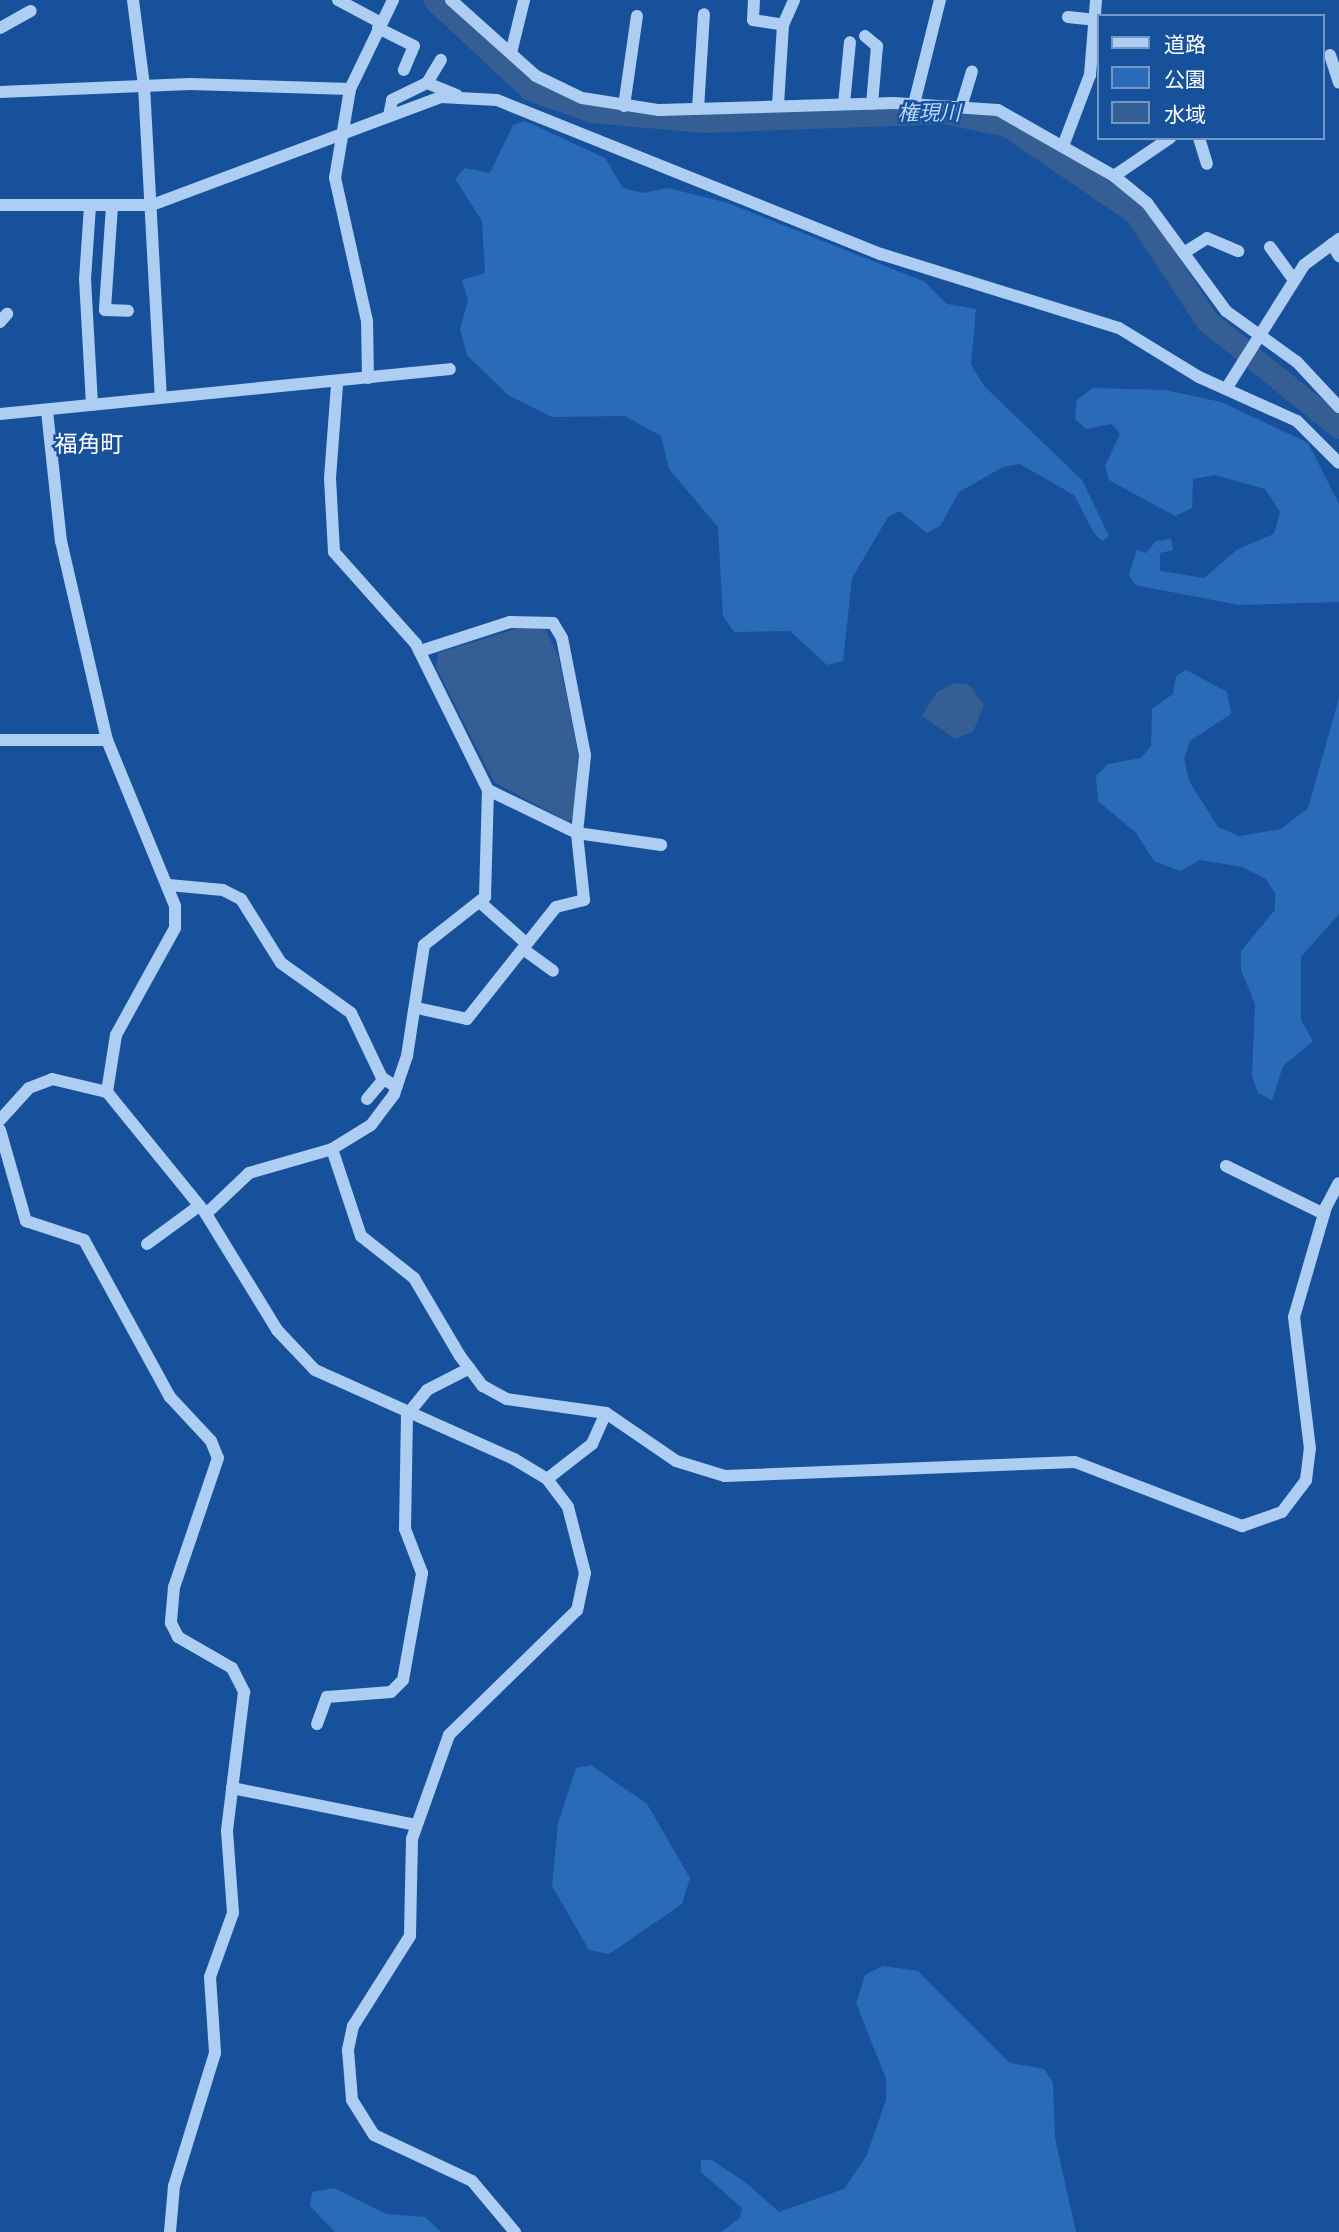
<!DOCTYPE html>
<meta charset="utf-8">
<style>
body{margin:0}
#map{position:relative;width:1339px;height:2232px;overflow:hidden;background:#17519c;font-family:"Varela Round","Noto Sans JP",sans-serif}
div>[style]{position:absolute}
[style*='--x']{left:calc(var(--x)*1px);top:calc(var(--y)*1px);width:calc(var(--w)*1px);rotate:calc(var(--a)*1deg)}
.green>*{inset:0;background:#2a6bb9}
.water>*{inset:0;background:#355e95}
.river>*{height:23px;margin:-11.5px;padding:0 11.5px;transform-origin:11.5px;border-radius:11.5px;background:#355e95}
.minor>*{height:12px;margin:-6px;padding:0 6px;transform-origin:6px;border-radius:6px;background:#adcdf2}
span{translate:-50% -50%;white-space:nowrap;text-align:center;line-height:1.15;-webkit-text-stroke:5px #17519c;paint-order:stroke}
.water-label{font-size:21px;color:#bad7f9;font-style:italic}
.quarter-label{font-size:23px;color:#fff}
.legend{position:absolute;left:1097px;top:14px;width:228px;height:126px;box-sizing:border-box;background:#17519c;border:2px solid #7497c4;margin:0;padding:9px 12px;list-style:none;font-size:21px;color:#fff}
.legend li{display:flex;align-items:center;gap:14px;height:35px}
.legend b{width:35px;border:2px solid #7497c4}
</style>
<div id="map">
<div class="green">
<i style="clip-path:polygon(525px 121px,605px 158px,623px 188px,643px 193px,668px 188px,728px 203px,925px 282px,947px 304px,976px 309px,971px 365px,985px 387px,1082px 480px,1109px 536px,1102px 541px,1094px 533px,1074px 495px,1020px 464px,1003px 467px,959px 492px,940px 526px,927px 533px,899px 511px,888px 517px,852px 578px,843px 661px,827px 665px,790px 631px,734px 632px,723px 616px,718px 527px,669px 469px,661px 436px,625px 416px,552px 417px,508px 395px,467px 355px,460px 329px,468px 301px,462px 280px,485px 273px,482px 221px,455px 179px,465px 168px,490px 173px,513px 125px)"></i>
<i style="clip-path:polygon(1093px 388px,1165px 390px,1221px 402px,1308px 443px,1339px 504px,1339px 602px,1239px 605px,1135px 585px,1129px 574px,1137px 550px,1146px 553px,1156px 541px,1171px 539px,1173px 550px,1160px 553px,1160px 571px,1204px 578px,1238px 549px,1274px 534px,1280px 512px,1265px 489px,1215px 475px,1193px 479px,1192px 508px,1175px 516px,1109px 480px,1105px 466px,1120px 434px,1112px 424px,1086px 429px,1075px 419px,1077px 400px)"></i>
<i style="clip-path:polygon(1186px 670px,1227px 692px,1231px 714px,1190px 741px,1184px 758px,1189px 781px,1218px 827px,1239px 836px,1281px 829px,1308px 808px,1339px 698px,1339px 914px,1301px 957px,1301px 1020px,1313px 1041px,1283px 1066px,1272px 1100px,1258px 1093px,1252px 1076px,1255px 1004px,1241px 970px,1241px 951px,1275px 910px,1275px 893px,1266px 879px,1242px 867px,1200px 860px,1180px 871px,1154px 861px,1136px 833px,1098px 801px,1096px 776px,1108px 764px,1141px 758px,1151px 746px,1152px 709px,1173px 694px,1176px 676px)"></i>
<i style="clip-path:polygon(591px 1765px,647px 1804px,690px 1878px,682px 1904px,609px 1954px,589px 1950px,552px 1886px,558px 1823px,576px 1768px)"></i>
<i style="clip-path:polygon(883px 1966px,918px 1971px,1010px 2063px,1044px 2069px,1053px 2083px,1055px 2138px,1076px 2232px,721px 2232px,740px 2218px,742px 2208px,701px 2172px,701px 2160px,712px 2160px,746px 2183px,779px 2212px,844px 2189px,866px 2157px,886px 2100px,886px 2079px,856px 2003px,865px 1975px)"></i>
<i style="clip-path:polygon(334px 2188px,386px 2214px,425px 2217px,441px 2232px,335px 2232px,310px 2206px,312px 2192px)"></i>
</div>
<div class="water">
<i style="clip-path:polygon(516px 629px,545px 629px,559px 658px,578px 754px,573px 819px,567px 821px,494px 782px,436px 667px,438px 653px)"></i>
<i style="clip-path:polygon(954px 683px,970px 685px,984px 705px,973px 732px,955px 739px,922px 716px,937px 692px)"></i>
</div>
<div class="river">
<i style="--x:435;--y:0;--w:130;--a:43.1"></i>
<i style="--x:530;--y:89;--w:65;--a:19.8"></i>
<i style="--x:591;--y:111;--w:111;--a:5.1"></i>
<i style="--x:702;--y:121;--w:241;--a:-2.1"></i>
<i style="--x:943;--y:112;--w:65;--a:11.5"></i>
<i style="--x:1007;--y:125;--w:156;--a:34.3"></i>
<i style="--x:1136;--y:213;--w:129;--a:56.7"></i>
<i style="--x:1207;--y:321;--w:169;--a:38.8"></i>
</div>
<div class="minor">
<i style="--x:133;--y:0;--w:87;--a:82.7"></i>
<i style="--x:144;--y:86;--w:311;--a:86.9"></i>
<i style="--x:338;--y:0;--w:49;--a:28.1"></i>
<i style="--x:451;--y:0;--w:114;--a:41.8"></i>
<i style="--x:536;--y:76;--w:51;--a:25.6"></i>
<i style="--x:582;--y:98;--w:78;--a:8.9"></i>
<i style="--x:659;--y:110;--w:235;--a:-1.7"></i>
<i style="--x:894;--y:103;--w:104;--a:3.9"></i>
<i style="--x:998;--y:110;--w:133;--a:29.6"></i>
<i style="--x:1114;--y:176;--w:43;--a:39.3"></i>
<i style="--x:1147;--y:203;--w:134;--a:53.8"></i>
<i style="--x:1226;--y:311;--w:87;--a:35.7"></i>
<i style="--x:1297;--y:362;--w:62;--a:47"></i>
<i style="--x:754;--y:0;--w:20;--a:93"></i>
<i style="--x:753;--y:20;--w:30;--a:9"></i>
<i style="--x:783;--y:25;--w:80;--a:93.6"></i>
<i style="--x:1068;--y:17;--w:31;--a:6"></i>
<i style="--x:783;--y:25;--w:27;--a:-66"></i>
<i style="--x:0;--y:28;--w:35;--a:-29"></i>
<i style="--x:378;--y:28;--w:40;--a:26.6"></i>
<i style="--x:414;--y:46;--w:26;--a:113"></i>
<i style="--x:865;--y:36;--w:16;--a:40"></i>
<i style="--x:877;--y:46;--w:58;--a:94.9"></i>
<i style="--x:511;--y:53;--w:55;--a:-76.2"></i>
<i style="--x:1330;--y:55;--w:29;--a:72"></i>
<i style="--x:427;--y:83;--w:27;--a:-59"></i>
<i style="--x:0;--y:92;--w:190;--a:-2.4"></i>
<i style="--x:190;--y:84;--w:160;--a:1.8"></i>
<i style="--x:844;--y:104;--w:62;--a:-84.5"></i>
<i style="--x:914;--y:104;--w:107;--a:-76"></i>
<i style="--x:962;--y:104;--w:34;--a:-73"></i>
<i style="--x:624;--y:106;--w:91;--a:-81.8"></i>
<i style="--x:698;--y:109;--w:95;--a:-86.4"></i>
<i style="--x:389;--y:116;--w:16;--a:-79"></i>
<i style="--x:392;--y:100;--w:39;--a:-26"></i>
<i style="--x:427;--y:83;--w:32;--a:22"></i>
<i style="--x:1199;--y:138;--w:27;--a:73"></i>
<i style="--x:1063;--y:146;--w:76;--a:-69.2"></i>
<i style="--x:1090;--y:75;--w:75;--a:-85.4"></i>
<i style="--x:1114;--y:176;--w:68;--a:-34.2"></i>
<i style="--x:0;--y:205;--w:152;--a:0"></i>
<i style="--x:152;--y:205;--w:309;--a:-20.5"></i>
<i style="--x:441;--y:97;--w:56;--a:3.1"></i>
<i style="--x:497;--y:100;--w:414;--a:21.9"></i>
<i style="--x:881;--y:254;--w:249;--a:17.3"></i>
<i style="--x:1119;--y:328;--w:94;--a:31.5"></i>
<i style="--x:1199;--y:377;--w:107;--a:24.2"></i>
<i style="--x:1297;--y:421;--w:59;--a:45"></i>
<i style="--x:90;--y:206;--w:73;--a:93.9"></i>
<i style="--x:85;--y:279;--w:126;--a:86.8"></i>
<i style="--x:112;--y:206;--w:104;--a:93.9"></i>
<i style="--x:105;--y:310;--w:23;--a:2"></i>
<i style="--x:1332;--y:244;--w:14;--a:60"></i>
<i style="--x:1270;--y:247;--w:41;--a:54"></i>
<i style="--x:1185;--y:252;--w:26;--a:-32"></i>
<i style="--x:1207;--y:238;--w:34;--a:23"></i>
<i style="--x:0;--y:322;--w:11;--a:-49"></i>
<i style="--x:368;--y:378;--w:57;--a:-91"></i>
<i style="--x:367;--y:321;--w:147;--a:-102.6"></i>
<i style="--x:335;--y:178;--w:90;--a:-80.4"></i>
<i style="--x:350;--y:89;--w:99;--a:-64.2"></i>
<i style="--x:1226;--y:389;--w:146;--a:-57.8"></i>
<i style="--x:1304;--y:265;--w:44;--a:-36.6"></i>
<i style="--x:47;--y:411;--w:131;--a:83.9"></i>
<i style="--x:61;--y:541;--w:204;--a:77"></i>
<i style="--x:107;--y:740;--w:179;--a:67.7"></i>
<i style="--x:175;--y:906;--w:22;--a:90"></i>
<i style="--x:175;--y:928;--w:122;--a:118.9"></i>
<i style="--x:116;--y:1035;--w:58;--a:99"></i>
<i style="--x:0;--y:414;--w:452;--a:-5.7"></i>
<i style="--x:0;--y:740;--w:107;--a:0"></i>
<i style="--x:488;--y:790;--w:99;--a:25.8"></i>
<i style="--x:577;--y:833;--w:85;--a:8.1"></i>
<i style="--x:169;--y:885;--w:54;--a:5.3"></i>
<i style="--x:223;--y:890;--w:20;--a:27"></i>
<i style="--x:241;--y:899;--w:75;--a:58"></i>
<i style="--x:281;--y:963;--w:86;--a:35.5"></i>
<i style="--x:351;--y:1013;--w:72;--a:64.5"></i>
<i style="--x:382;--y:1078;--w:17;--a:31"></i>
<i style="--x:482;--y:904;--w:59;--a:41.6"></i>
<i style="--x:523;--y:949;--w:37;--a:36"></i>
<i style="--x:417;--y:1008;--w:51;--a:12.4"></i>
<i style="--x:467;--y:1019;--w:143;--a:-51.5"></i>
<i style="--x:556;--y:907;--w:29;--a:-14"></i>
<i style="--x:584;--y:900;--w:67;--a:-96"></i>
<i style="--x:577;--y:833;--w:78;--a:-84.1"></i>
<i style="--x:585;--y:755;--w:119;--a:-101.1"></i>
<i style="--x:562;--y:638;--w:17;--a:-121"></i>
<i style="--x:553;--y:623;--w:43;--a:-178.7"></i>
<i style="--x:510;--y:622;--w:95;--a:162.1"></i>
<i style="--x:367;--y:1099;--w:26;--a:-50"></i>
<i style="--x:0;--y:1120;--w:43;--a:-47.8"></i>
<i style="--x:29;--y:1088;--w:25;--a:-21"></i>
<i style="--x:52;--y:1079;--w:57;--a:13.3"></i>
<i style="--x:107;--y:1092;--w:157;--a:50.9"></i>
<i style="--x:206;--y:1214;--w:136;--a:58.5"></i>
<i style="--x:277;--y:1330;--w:55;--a:46.5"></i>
<i style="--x:315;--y:1370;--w:218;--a:24.1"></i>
<i style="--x:514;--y:1459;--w:39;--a:31"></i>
<i style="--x:547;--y:1479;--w:35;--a:53"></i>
<i style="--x:568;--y:1507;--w:68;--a:75.6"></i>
<i style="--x:585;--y:1573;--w:38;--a:102"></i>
<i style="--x:577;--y:1610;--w:179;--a:135.7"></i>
<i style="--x:449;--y:1735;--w:110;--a:109.6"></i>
<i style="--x:412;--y:1839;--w:97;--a:91.2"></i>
<i style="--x:410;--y:1936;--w:107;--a:122.3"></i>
<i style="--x:353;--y:2026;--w:25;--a:102"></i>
<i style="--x:348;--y:2050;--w:50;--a:85.4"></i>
<i style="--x:352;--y:2100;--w:41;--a:57.8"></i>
<i style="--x:374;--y:2135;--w:108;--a:25.1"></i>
<i style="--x:472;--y:2181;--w:67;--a:49.9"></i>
<i style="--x:0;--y:1130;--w:95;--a:74.1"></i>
<i style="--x:26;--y:1221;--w:61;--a:18.1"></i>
<i style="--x:84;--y:1240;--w:179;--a:61.3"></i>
<i style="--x:170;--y:1397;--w:60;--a:47"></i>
<i style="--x:211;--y:1441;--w:18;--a:68"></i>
<i style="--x:218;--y:1458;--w:136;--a:108.8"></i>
<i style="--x:174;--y:1587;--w:36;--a:95"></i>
<i style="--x:171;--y:1623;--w:16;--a:63"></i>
<i style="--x:178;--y:1637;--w:62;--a:29.9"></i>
<i style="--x:232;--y:1668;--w:27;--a:63"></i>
<i style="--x:244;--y:1692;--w:140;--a:97"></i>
<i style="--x:227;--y:1831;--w:82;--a:85.8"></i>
<i style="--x:233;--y:1913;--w:68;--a:109.8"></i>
<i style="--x:210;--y:1977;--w:76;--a:86.2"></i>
<i style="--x:215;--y:2053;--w:139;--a:107.1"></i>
<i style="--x:174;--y:2186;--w:46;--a:95"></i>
<i style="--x:332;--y:1149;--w:92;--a:71.6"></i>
<i style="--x:361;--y:1236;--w:68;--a:38.4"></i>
<i style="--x:414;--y:1278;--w:91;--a:59.5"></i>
<i style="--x:460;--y:1356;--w:38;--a:53"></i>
<i style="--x:483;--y:1386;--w:26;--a:29"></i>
<i style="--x:506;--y:1399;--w:101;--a:8"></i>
<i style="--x:606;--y:1413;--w:85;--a:34.4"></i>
<i style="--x:676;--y:1461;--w:51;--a:17"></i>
<i style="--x:725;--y:1476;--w:350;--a:-2.3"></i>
<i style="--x:1075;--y:1462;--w:179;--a:21"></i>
<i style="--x:1242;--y:1526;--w:42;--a:-19.3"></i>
<i style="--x:1282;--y:1512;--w:40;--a:-53"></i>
<i style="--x:1306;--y:1480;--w:31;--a:-83"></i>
<i style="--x:1310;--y:1449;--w:133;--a:-96.9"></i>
<i style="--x:1294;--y:1317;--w:115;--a:-73.8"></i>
<i style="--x:1326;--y:1207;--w:27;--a:-62"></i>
<i style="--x:1226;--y:1166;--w:109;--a:26.1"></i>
<i style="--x:206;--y:1214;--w:59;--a:-43.6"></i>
<i style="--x:249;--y:1173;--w:86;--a:-16.1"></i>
<i style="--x:332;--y:1149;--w:46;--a:-31.6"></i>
<i style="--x:371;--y:1125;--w:39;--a:-53"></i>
<i style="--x:394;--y:1094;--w:40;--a:-71.1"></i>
<i style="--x:407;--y:1056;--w:112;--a:-81.3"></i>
<i style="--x:424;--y:945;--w:78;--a:-38.2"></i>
<i style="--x:485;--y:897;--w:107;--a:-88.4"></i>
<i style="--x:488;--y:790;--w:163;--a:-116.3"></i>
<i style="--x:416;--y:644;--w:123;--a:-131.7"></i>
<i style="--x:334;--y:552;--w:74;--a:-93.1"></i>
<i style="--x:330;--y:478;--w:94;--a:-85.7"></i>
<i style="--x:147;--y:1244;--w:64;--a:-36.2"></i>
<i style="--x:547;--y:1479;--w:57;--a:-37.9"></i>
<i style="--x:592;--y:1444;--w:34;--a:-66"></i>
<i style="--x:317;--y:1724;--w:29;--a:-70"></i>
<i style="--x:327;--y:1697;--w:64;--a:-4.5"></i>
<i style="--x:391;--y:1692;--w:17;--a:-45"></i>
<i style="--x:403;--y:1680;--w:109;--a:-79.9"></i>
<i style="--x:422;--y:1573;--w:47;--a:-111.1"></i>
<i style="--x:405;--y:1529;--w:114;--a:-89"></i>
<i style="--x:407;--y:1415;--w:32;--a:-51"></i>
<i style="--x:427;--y:1390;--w:48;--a:-27.1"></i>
<i style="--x:232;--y:1788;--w:187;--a:11.4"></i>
</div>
<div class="water-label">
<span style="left:929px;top:114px">権現川</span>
</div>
<div class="quarter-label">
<span style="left:89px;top:445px">福角町</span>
</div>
<ul class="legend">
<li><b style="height:9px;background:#adcdf2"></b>道路</li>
<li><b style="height:19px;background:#2a6bb9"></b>公園</li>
<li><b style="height:19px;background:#355e95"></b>水域</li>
</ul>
</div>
